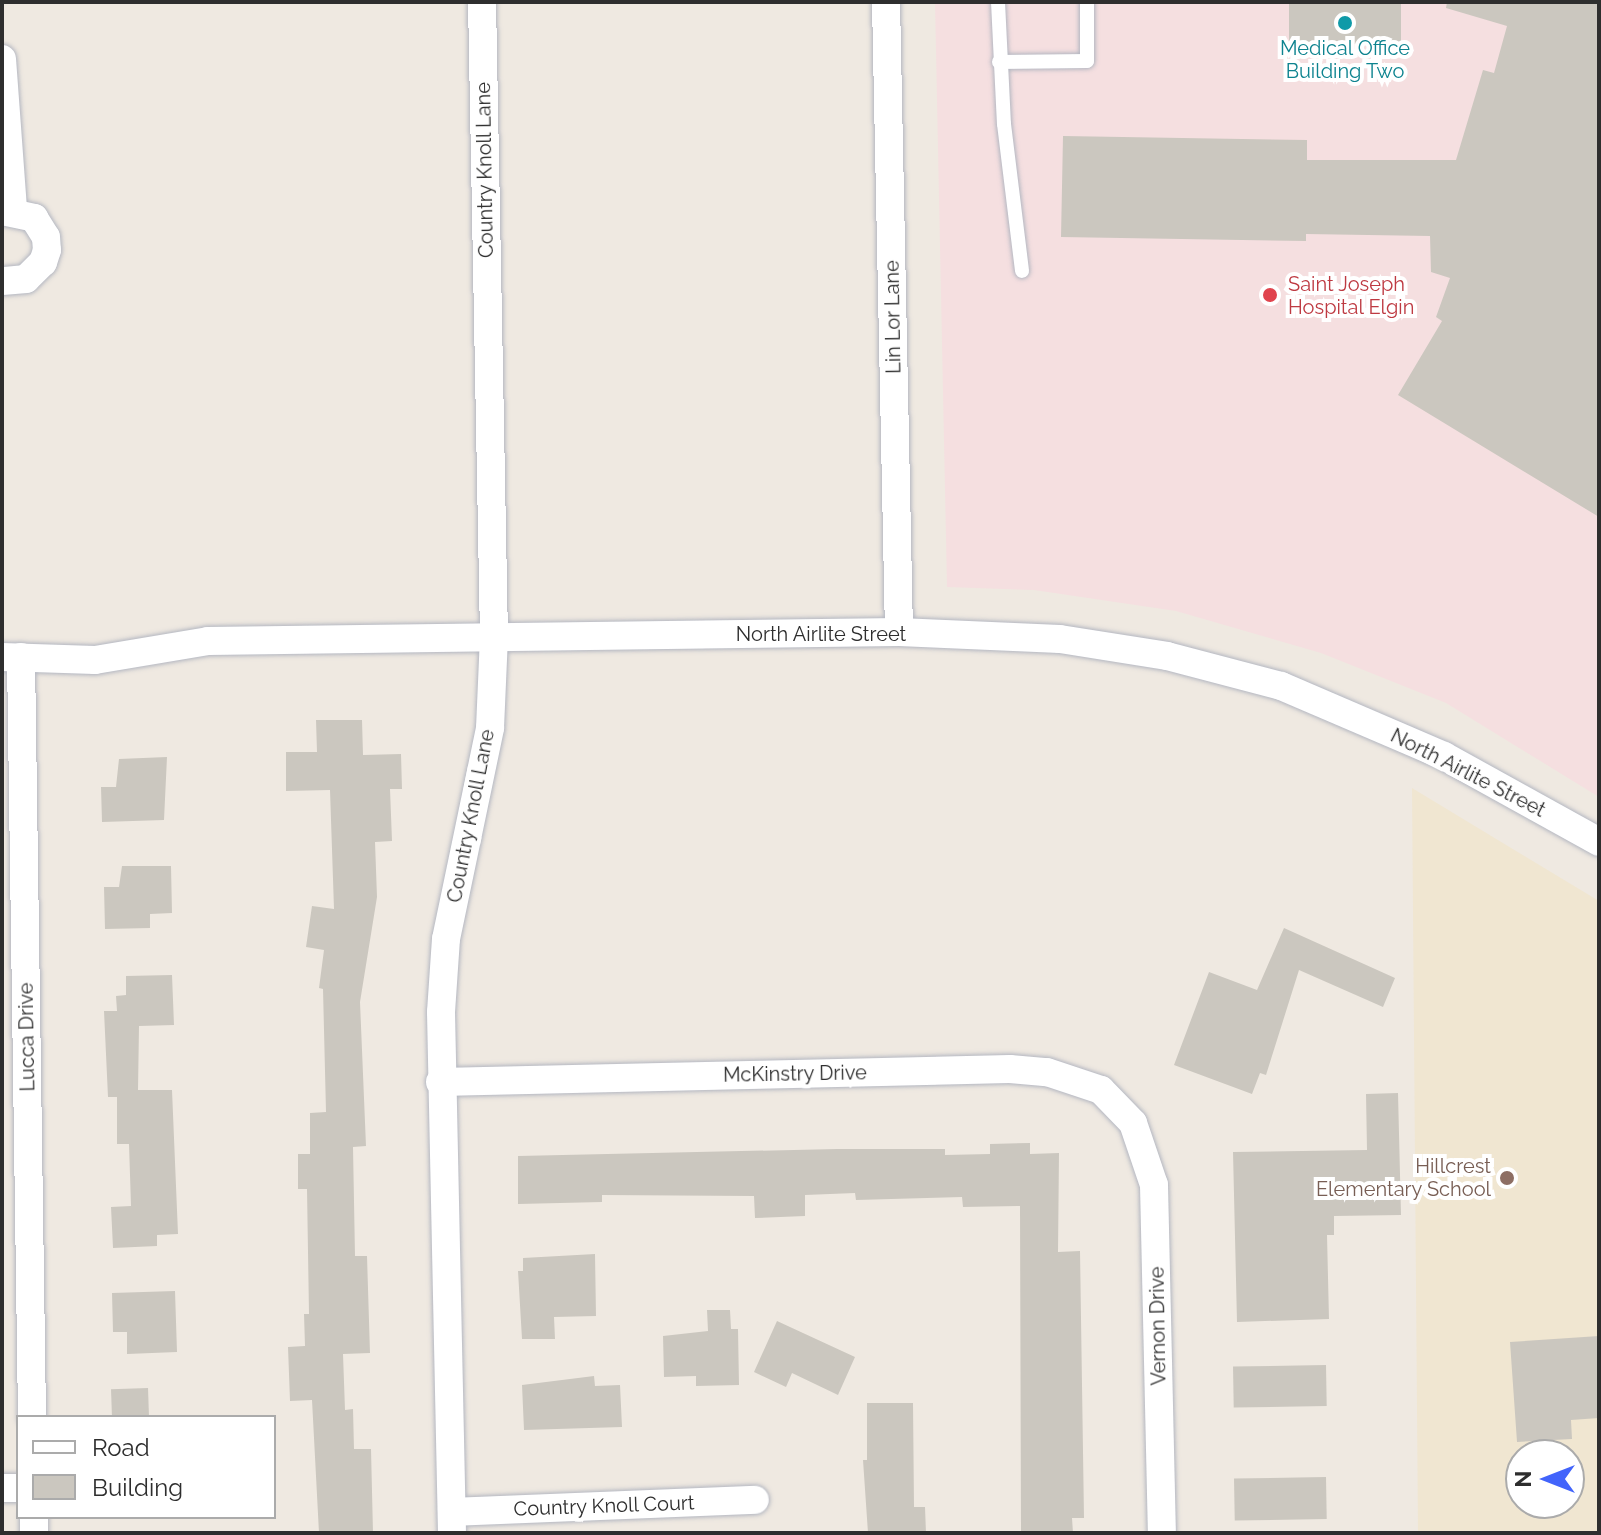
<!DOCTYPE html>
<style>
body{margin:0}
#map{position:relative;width:1601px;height:1535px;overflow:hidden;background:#efe9e1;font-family:Raleway,sans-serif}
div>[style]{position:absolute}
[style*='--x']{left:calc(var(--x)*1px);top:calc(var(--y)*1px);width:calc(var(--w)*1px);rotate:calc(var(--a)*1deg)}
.education>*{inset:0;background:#f0e6d1}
.medical>*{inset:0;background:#f5dfe0}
.building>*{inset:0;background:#cbc7bf;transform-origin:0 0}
.roads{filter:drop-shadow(0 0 2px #b4b7c1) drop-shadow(0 0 2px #b4b7c1)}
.service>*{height:14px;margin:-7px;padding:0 7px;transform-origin:7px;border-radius:7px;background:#fff}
.minor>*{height:28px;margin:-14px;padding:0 14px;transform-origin:14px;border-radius:14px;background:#fff}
.dots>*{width:22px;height:22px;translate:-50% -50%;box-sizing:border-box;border:4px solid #fff;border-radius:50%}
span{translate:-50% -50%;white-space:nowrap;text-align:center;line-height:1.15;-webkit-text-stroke:8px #fff;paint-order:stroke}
.culture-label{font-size:20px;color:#0d838f}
.street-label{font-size:20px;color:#2e2e2e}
.health-label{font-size:20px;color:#be3a42}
.left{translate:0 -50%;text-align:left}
.education-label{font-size:20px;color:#785e54}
.right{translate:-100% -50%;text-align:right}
.frame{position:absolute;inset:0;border:4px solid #2e2e2e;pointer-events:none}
.legend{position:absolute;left:16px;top:1415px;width:260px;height:104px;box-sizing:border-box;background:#fff;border:2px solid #ababab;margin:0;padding:10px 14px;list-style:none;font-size:24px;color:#2e2e2e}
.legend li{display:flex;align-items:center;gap:16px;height:40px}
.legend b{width:40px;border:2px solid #ababab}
.north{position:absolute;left:1505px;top:1439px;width:80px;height:80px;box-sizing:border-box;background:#fff;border:2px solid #ababab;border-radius:50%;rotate:270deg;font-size:22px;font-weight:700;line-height:32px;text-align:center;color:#2e2e2e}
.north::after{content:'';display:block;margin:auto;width:28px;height:36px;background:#4264fb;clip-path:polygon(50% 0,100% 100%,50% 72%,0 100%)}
</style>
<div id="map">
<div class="education">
<i style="clip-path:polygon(evenodd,1412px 788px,1599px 901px,1599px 1533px,1418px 1533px,1412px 788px,1521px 1455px,1569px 1455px,1569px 1503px,1521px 1503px,1521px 1455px)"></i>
</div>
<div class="medical">
<i style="clip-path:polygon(935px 2px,1599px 2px,1599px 797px,1446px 703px,1321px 653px,1176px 611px,1034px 590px,947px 587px)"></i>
</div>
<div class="building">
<i style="left:1289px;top:2px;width:112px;height:42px"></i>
<i style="clip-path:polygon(1447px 2px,1599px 2px,1599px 517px,1398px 395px,1442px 321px,1436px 317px,1450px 278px,1431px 272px,1430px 236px,1306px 234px,1306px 241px,1061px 237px,1063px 136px,1307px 140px,1307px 160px,1456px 160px,1483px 70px,1494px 73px,1507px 26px,1446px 8px)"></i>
<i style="clip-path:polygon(316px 720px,362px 720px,363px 755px,401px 754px,402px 789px,390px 789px,392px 841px,375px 842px,377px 897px,360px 1002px,366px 1146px,353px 1147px,355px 1256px,367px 1256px,370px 1353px,343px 1354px,345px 1410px,353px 1409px,354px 1449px,371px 1449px,373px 1533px,319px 1533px,312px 1400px,290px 1401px,288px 1347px,305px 1346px,304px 1314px,309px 1314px,307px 1189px,298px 1189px,298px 1154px,310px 1154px,310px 1113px,326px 1112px,323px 989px,319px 988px,324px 950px,306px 947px,312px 906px,334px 909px,330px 790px,286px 791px,286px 752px,317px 752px)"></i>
<i style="clip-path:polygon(167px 757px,164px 820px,102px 822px,101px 787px,116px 787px,119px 759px)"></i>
<i style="clip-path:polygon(122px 866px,171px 866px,172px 913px,150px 914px,150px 928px,105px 929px,104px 887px,119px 887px)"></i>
<i style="clip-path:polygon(1284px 928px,1395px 978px,1383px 1007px,1299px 970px,1266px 1075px,1260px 1073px,1252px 1094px,1174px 1065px,1209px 972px,1257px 990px)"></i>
<i style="clip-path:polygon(172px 975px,174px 1025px,139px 1026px,138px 1090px,172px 1090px,178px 1234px,157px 1235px,157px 1246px,113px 1248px,111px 1207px,131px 1206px,129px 1144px,117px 1144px,117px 1097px,108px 1097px,104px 1011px,117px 1011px,116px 996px,126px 995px,126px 976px)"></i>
<i style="clip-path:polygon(1398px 1093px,1401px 1215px,1334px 1216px,1334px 1235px,1327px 1235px,1329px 1319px,1237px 1322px,1233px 1152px,1367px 1150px,1366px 1094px)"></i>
<i style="clip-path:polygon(1030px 1143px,1030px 1154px,1059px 1153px,1058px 1252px,1080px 1251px,1084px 1518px,1072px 1518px,1073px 1533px,1021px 1533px,1020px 1206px,963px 1207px,962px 1197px,856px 1200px,855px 1193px,805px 1195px,805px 1216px,755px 1218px,754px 1196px,602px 1195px,602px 1202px,518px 1204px,518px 1156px,837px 1149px,945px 1149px,945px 1155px,990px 1154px,990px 1144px)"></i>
<i style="clip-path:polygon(595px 1254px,596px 1316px,554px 1317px,555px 1339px,522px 1339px,518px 1271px,523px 1271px,523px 1258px)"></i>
<i style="clip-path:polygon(175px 1291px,177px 1352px,127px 1354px,127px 1332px,113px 1332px,112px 1293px)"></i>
<i style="clip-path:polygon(707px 1310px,730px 1310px,731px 1329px,738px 1329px,739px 1385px,696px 1386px,696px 1376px,664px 1377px,663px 1336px,708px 1331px)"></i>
<i style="clip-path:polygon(777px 1321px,855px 1357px,838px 1395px,792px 1373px,786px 1387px,754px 1372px)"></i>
<i style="clip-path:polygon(1599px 1336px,1599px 1418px,1571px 1420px,1572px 1439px,1517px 1442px,1510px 1342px)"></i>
<i style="left:1326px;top:1365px;width:41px;height:93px;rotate:89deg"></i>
<i style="clip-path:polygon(594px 1376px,595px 1386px,620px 1385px,622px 1427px,524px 1430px,522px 1385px)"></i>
<i style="left:148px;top:1388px;width:29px;height:37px;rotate:88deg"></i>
<i style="clip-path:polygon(867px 1403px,913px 1403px,914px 1507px,925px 1507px,926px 1533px,868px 1533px,863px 1460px,867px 1460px)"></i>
<i style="left:1326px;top:1477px;width:42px;height:92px;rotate:89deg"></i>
</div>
<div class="roads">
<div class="service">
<i style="--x:998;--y:2;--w:122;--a:87.2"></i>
<i style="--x:1004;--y:124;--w:148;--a:83"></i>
<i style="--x:999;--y:62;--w:88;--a:-0.7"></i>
<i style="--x:1087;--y:61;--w:59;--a:-90"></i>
</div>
<div class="minor">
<i style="--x:886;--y:2;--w:630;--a:88.82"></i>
<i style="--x:2;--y:59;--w:151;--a:85.8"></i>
<i style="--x:2;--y:211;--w:33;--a:12"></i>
<i style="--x:34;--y:218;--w:22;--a:58"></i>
<i style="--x:46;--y:237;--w:13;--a:86"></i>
<i style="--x:47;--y:250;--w:13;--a:108"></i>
<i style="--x:43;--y:262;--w:24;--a:135"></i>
<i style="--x:26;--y:279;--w:24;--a:175"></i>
<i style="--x:2;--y:657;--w:93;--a:1.8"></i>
<i style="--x:95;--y:660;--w:115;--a:-9.5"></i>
<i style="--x:208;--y:641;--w:691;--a:-0.75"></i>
<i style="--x:899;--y:632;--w:161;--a:2.5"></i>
<i style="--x:1060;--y:639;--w:108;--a:9"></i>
<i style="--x:1167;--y:656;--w:118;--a:14.7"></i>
<i style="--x:1281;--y:686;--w:177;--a:23.2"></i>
<i style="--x:1444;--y:756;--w:177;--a:29"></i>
<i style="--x:21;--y:657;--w:760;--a:89.17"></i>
<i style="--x:440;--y:1082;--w:570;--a:-1.31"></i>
<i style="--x:1010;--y:1069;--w:37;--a:5"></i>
<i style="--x:1047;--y:1072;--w:57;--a:18.4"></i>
<i style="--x:1101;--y:1090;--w:46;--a:45.9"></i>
<i style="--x:1133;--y:1123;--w:65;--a:71.3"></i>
<i style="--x:1154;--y:1185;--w:348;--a:88.7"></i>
<i style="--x:2;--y:1488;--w:16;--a:0"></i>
<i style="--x:452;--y:1512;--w:303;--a:-2.3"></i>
<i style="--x:34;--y:1517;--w:16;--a:90"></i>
<i style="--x:452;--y:1533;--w:521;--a:-91.21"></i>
<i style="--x:441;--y:1012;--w:73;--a:-86.1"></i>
<i style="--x:446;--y:939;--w:216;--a:-78.2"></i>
<i style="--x:490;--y:728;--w:91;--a:-87.5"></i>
<i style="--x:494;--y:637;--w:635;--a:-91.08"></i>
</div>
</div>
<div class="dots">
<i style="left:1345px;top:23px;background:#0f9aa8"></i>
<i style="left:1270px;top:295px;background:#e0444e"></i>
<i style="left:1507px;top:1178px;background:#8d6e63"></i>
</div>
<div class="culture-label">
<span style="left:1345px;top:60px">Medical Office<br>Building Two</span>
</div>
<div class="street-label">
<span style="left:485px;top:170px;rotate:-91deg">Country Knoll Lane</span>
<span style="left:893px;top:317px;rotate:-91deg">Lin Lor Lane</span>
<span style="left:821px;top:634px">North Airlite Street</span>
<span style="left:1468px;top:773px;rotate:27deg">North Airlite Street</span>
<span style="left:471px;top:816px;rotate:-79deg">Country Knoll Lane</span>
<span style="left:27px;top:1037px;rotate:-91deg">Lucca Drive</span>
<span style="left:795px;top:1074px;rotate:-1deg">McKinstry Drive</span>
<span style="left:1158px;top:1326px;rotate:-91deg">Vernon Drive</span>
<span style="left:604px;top:1506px;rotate:-2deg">Country Knoll Court</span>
</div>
<div class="health-label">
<span class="left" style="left:1288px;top:296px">Saint Joseph<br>Hospital Elgin</span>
</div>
<div class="education-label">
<span class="right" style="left:1491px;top:1178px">Hillcrest<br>Elementary School</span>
</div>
<div class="frame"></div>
<ul class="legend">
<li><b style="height:10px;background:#fff"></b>Road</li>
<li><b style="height:22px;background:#cbc7bf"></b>Building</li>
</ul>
<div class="north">N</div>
</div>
